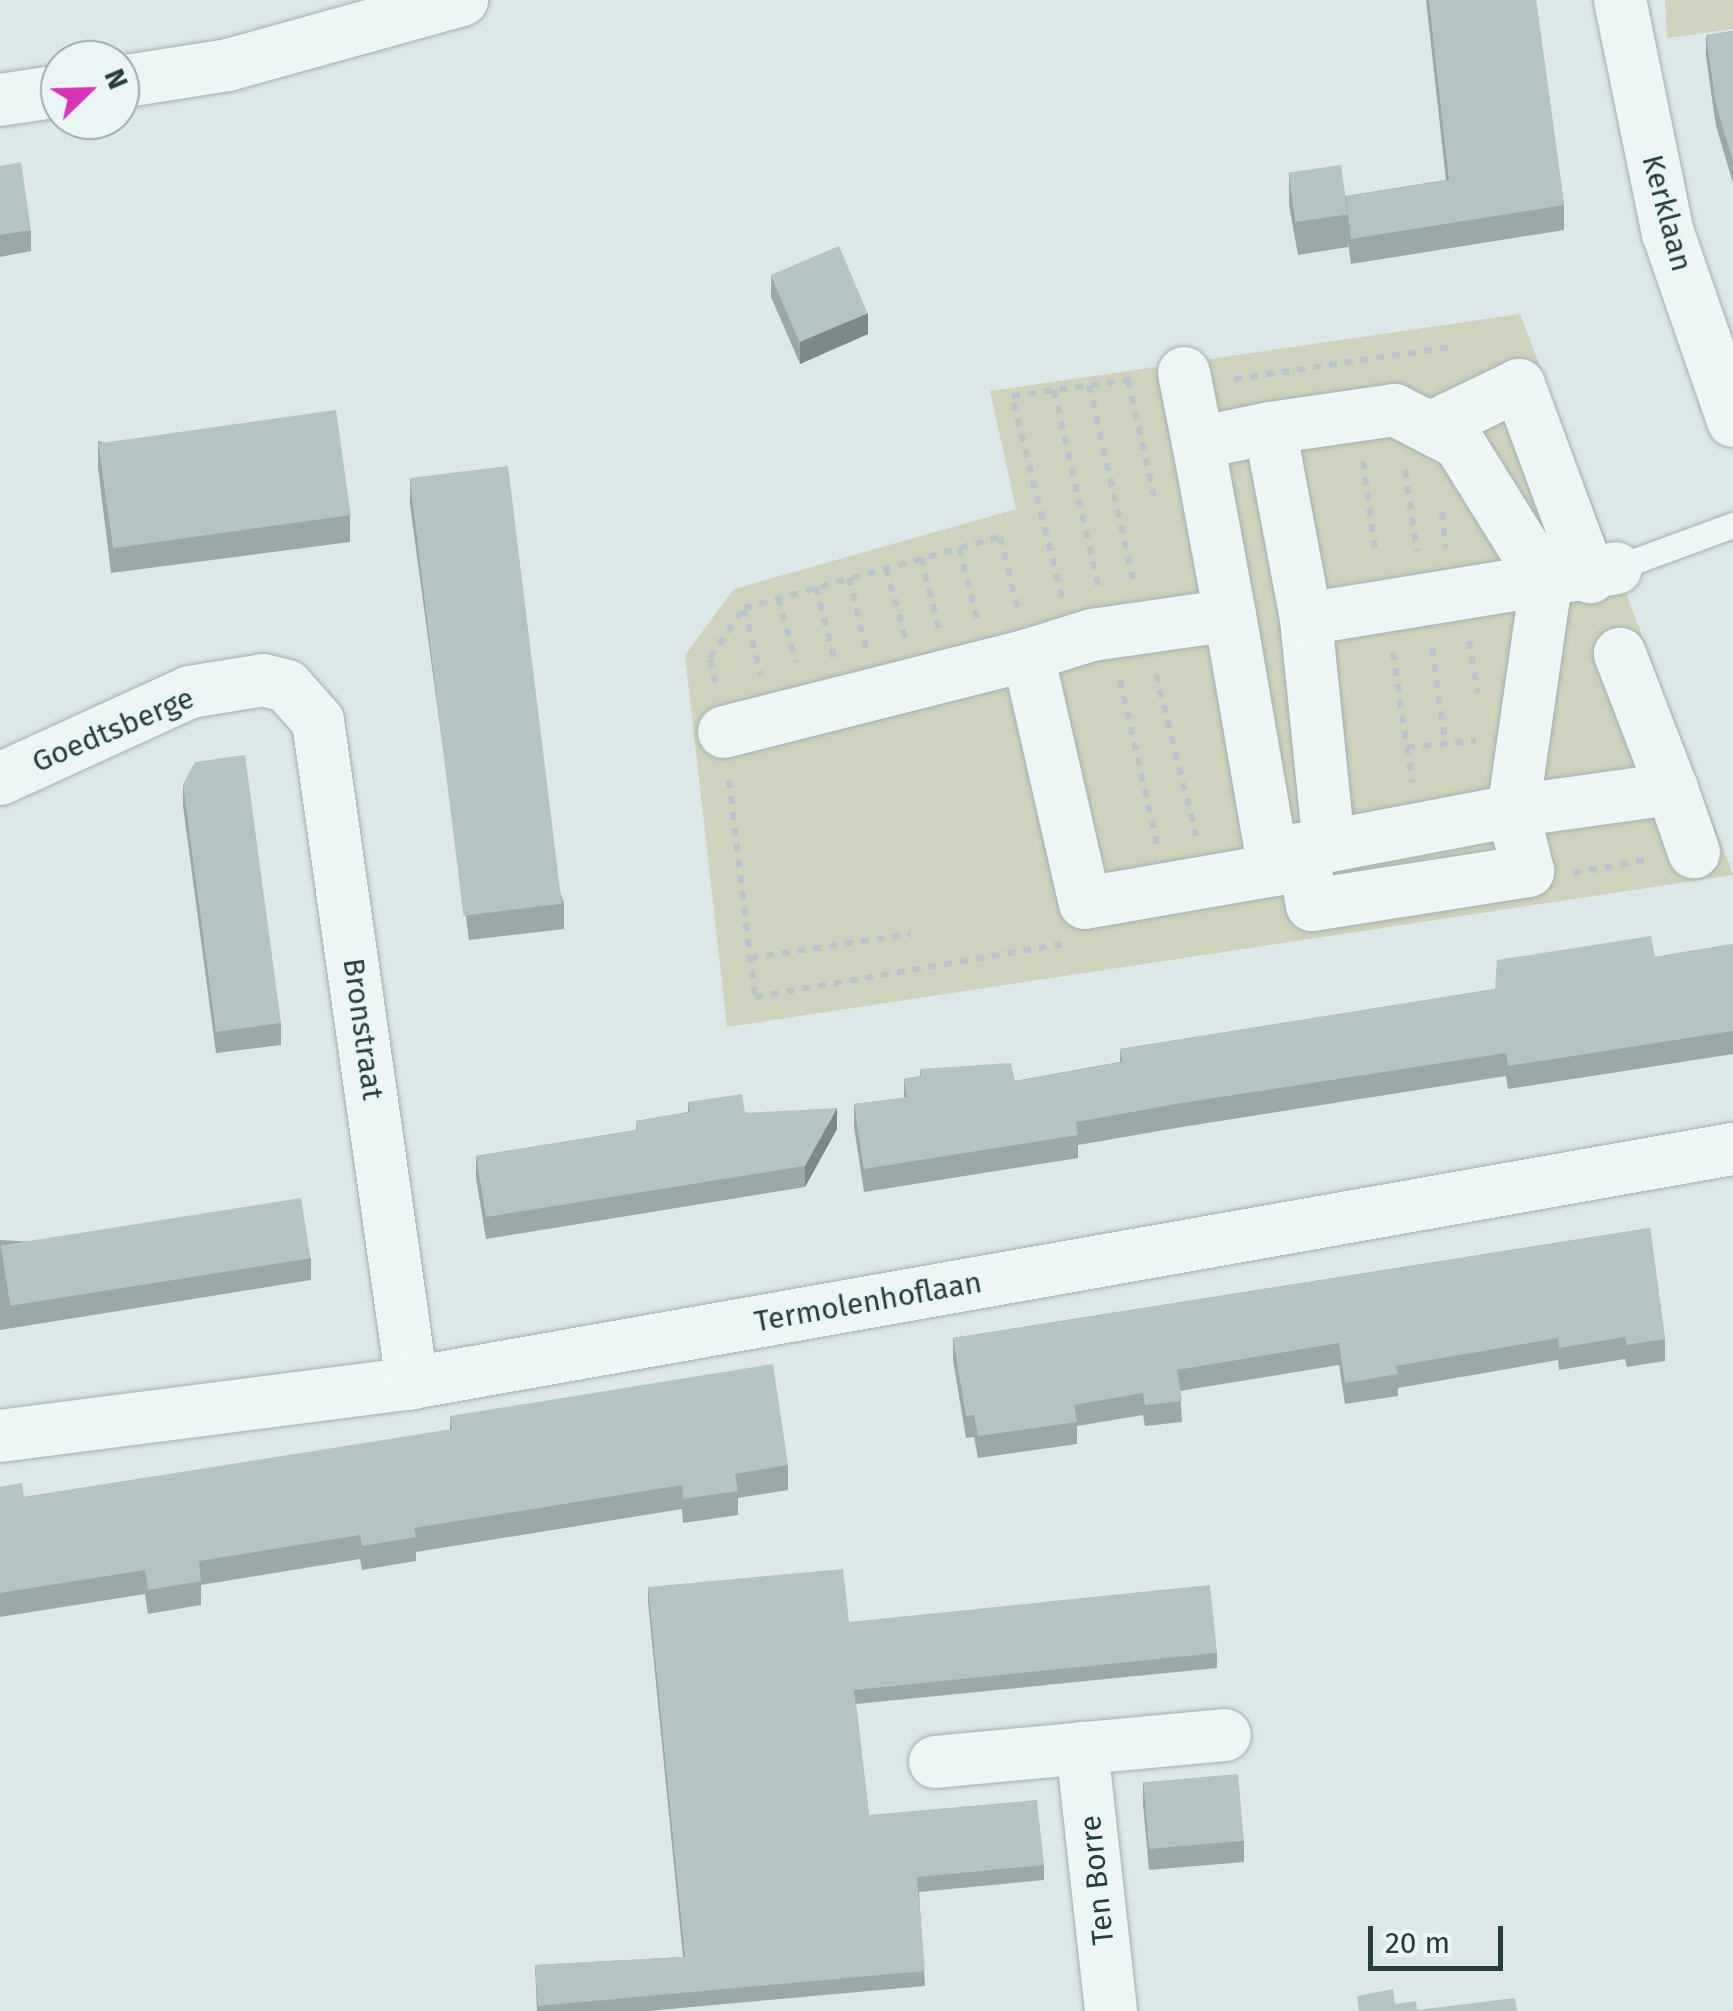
<!DOCTYPE html>
<style>
body{margin:0}
#map{position:relative;width:1733px;height:2011px;overflow:hidden;background:#dce7e7;font-family:"Fira Sans",sans-serif}
div>[style]{position:absolute}
[style*='--x']{left:calc(var(--x)*1px);top:calc(var(--y)*1px);width:calc(var(--w)*1px);rotate:calc(var(--a)*1deg)}
.green>*{inset:0;background:#cfd2bc}
.path>*{height:6px;margin-top:-3px;transform-origin:0;background:repeating-linear-gradient(90deg,#b9c5c6 0 8px,transparent 0 16px)}
.roads{filter:drop-shadow(0 0 2px #a1b1b1) drop-shadow(0 0 2px #a1b1b1)}
.lane>*{height:25px;margin:-12.5px;padding:0 12.5px;transform-origin:12.5px;border-radius:12.5px;background:#eef5f5}
.street>*{height:52px;margin:-26px;padding:0 26px;transform-origin:26px;border-radius:26px;background:#eef5f5}
.wall>*{inset:0;background:#99a9a9}
.shaded-wall>*{inset:0;background:#7d8989}
.building>*{inset:0;background:#b2c4c4;transform-origin:0 0}
span{translate:-50% -50%;white-space:nowrap;text-align:center;line-height:1.15;-webkit-text-stroke:10px #ebf5f5;paint-order:stroke}
.street-label{font-size:30px;color:#243e3f}
.north{position:absolute;left:40px;top:40px;width:100px;height:100px;box-sizing:border-box;background:#ebf5f5;border:2px solid #9bacac;border-radius:50%;rotate:67deg;font-size:28px;font-weight:700;line-height:40px;text-align:center;color:#243e3f}
.north::after{content:'';display:block;margin:auto;width:35px;height:45px;background:#d934b4;clip-path:polygon(50% 0,100% 100%,50% 72%,0 100%)}
.scale{position:absolute;left:1368px;top:1926px;width:135px;height:45px;box-sizing:border-box;border:5px solid #243e3f;border-top:0;padding-left:12px;font-size:30px;line-height:35px;white-space:nowrap;color:#243e3f;-webkit-text-stroke:8px #ebf5f5;paint-order:stroke}
</style>
<div id="map">
<div class="green">
<i style="clip-path:polygon(1665px 0,1733px 0,1733px 29px,1667px 38px)"></i>
<i style="clip-path:polygon(1520px 314px,1733px 875px,727px 1027px,685px 655px,734px 589px,1016px 509px,990px 391px)"></i>
</div>
<div class="path">
<i style="--x:1234;--y:379;--w:218;--a:-8.4"></i>
<i style="--x:1128;--y:380;--w:119;--a:77.4"></i>
<i style="--x:1089;--y:385;--w:199;--a:77.2"></i>
<i style="--x:1054;--y:390;--w:200;--a:77.3"></i>
<i style="--x:1363;--y:461;--w:97;--a:82.3"></i>
<i style="--x:1405;--y:470;--w:82;--a:81.6"></i>
<i style="--x:1442;--y:512;--w:37;--a:84"></i>
<i style="--x:959;--y:548;--w:72;--a:75.6"></i>
<i style="--x:921;--y:558;--w:73;--a:75.8"></i>
<i style="--x:886;--y:568;--w:73;--a:74.8"></i>
<i style="--x:849;--y:578;--w:73;--a:76.5"></i>
<i style="--x:816;--y:587;--w:73;--a:75.8"></i>
<i style="--x:1062;--y:597;--w:207;--a:-104"></i>
<i style="--x:1012;--y:396;--w:125;--a:-7.8"></i>
<i style="--x:778;--y:598;--w:67;--a:74.5"></i>
<i style="--x:744;--y:609;--w:68;--a:75.6"></i>
<i style="--x:1469;--y:641;--w:53;--a:80.2"></i>
<i style="--x:1432;--y:648;--w:94;--a:82"></i>
<i style="--x:1393;--y:652;--w:132;--a:81.7"></i>
<i style="--x:1156;--y:674;--w:167;--a:76.1"></i>
<i style="--x:1120;--y:680;--w:168;--a:77.3"></i>
<i style="--x:715;--y:683;--w:25;--a:-101"></i>
<i style="--x:710;--y:658;--w:60;--a:-55.8"></i>
<i style="--x:744;--y:608;--w:266;--a:-15.5"></i>
<i style="--x:1000;--y:537;--w:75;--a:76.1"></i>
<i style="--x:1407;--y:747;--w:69;--a:-5"></i>
<i style="--x:729;--y:780;--w:219;--a:83.2"></i>
<i style="--x:755;--y:997;--w:311;--a:-9.8"></i>
<i style="--x:1573;--y:873;--w:73;--a:-10.2"></i>
<i style="--x:750;--y:958;--w:162;--a:-8.5"></i>
</div>
<div class="roads">
<div class="lane">
<i style="--x:1616;--y:568;--w:125;--a:-20.2"></i>
</div>
<div class="street">
<i style="--x:1620;--y:0;--w:238;--a:78.4"></i>
<i style="--x:1668;--y:233;--w:199;--a:70.9"></i>
<i style="--x:120;--y:82;--w:109;--a:-8.9"></i>
<i style="--x:228;--y:65;--w:243;--a:-15.5"></i>
<i style="--x:0;--y:100;--w:61;--a:-8.5"></i>
<i style="--x:1184;--y:373;--w:71;--a:78.7"></i>
<i style="--x:1395;--y:410;--w:72;--a:27.3"></i>
<i style="--x:1459;--y:443;--w:165;--a:58.1"></i>
<i style="--x:1546;--y:583;--w:230;--a:98.2"></i>
<i style="--x:1513;--y:811;--w:187;--a:169.2"></i>
<i style="--x:1329;--y:846;--w:228;--a:-95.8"></i>
<i style="--x:1306;--y:619;--w:194;--a:-100.7"></i>
<i style="--x:1270;--y:428;--w:126;--a:-8.2"></i>
<i style="--x:1430;--y:428;--w:99;--a:-25.8"></i>
<i style="--x:1519;--y:385;--w:205;--a:69.7"></i>
<i style="--x:1230;--y:615;--w:175;--a:-100.5"></i>
<i style="--x:1198;--y:443;--w:74;--a:-11.8"></i>
<i style="--x:1306;--y:619;--w:314;--a:-9.3"></i>
<i style="--x:1028;--y:655;--w:67;--a:-17.4"></i>
<i style="--x:1092;--y:635;--w:139;--a:-8.2"></i>
<i style="--x:1230;--y:615;--w:241;--a:80.2"></i>
<i style="--x:1271;--y:852;--w:36;--a:-6"></i>
<i style="--x:724;--y:732;--w:314;--a:-14.2"></i>
<i style="--x:1028;--y:655;--w:254;--a:77.1"></i>
<i style="--x:1085;--y:903;--w:193;--a:-9.9"></i>
<i style="--x:1275;--y:870;--w:18;--a:-103"></i>
<i style="--x:0;--y:779;--w:209;--a:-24.6"></i>
<i style="--x:190;--y:692;--w:74;--a:-9.3"></i>
<i style="--x:263;--y:680;--w:25;--a:14"></i>
<i style="--x:287;--y:686;--w:47;--a:48.5"></i>
<i style="--x:318;--y:721;--w:669;--a:81.92"></i>
<i style="--x:1672;--y:789;--w:67;--a:70.8"></i>
<i style="--x:1302;--y:849;--w:57;--a:79.9"></i>
<i style="--x:1312;--y:905;--w:219;--a:-8.9"></i>
<i style="--x:1528;--y:871;--w:62;--a:-104"></i>
<i style="--x:1513;--y:811;--w:161;--a:-7.9"></i>
<i style="--x:1672;--y:789;--w:145;--a:-111.1"></i>
<i style="--x:0;--y:1436;--w:415;--a:-7.3"></i>
<i style="--x:412;--y:1383;--w:1342;--a:-10.05"></i>
<i style="--x:1082;--y:1748;--w:265;--a:83.7"></i>
<i style="--x:935;--y:1762;--w:291;--a:-5.3"></i>
</div>
</div>
<div class="wall">
<i style="clip-path:polygon(1426px 0,1536px 0,1564px 205px,1564px 230px,1351px 264px,1348px 242px,1348px 247px,1298px 255px,1289px 205px,1289px 173px,1346px 196px,1446px 180px)"></i>
<i style="clip-path:polygon(1733px 31px,1733px 183px,1716px 126px,1706px 57px,1706px 35px)"></i>
<i style="clip-path:polygon(0 166px,31px 230px,31px 251px,0 257px)"></i>
<i style="clip-path:polygon(771px 275px,868px 334px,800px 364px,771px 297px)"></i>
<i style="clip-path:polygon(98px 441px,350px 515px,350px 542px,111px 573px,98px 468px)"></i>
<i style="clip-path:polygon(410px 478px,564px 903px,564px 929px,469px 940px,410px 505px)"></i>
<i style="clip-path:polygon(183px 784px,281px 1023px,281px 1045px,216px 1053px,183px 806px)"></i>
<i style="clip-path:polygon(1733px 944px,1733px 1054px,1508px 1089px,1506px 1076px,1182px 1127px,1078px 1145px,1078px 1158px,864px 1192px,854px 1127px,854px 1104px,904px 1098px,904px 1079px,920px 1076px,920px 1069px,1015px 1081px,1120px 1062px,1120px 1049px,1495px 989px,1655px 957px)"></i>
<i style="clip-path:polygon(688px 1102px,837px 1129px,805px 1187px,486px 1239px,476px 1178px,476px 1156px,636px 1130px,636px 1121px,688px 1112px)"></i>
<i style="clip-path:polygon(1650px 1228px,1665px 1339px,1665px 1361px,1627px 1367px,1625px 1359px,1559px 1370px,1558px 1360px,1398px 1388px,1398px 1396px,1345px 1404px,1339px 1365px,1180px 1391px,1182px 1422px,1145px 1426px,1143px 1415px,1077px 1426px,1077px 1444px,978px 1458px,974px 1437px,966px 1438px,953px 1360px,953px 1338px)"></i>
<i style="clip-path:polygon(0 1240px,311px 1258px,311px 1280px,0 1330px)"></i>
<i style="clip-path:polygon(450px 1416px,788px 1465px,788px 1490px,738px 1498px,738px 1515px,683px 1523px,682px 1509px,416px 1552px,416px 1561px,362px 1570px,360px 1559px,201px 1585px,201px 1605px,148px 1614px,145px 1594px,0 1617px,0 1487px,24px 1497px,450px 1430px)"></i>
<i style="clip-path:polygon(648px 1587px,849px 1622px,1217px 1653px,1217px 1668px,856px 1704px,869px 1815px,1044px 1865px,1044px 1880px,919px 1892px,925px 1986px,648px 2011px,537px 2011px,535px 1965px,683px 1957px,648px 1602px)"></i>
<i style="clip-path:polygon(1143px 1782px,1244px 1841px,1244px 1862px,1149px 1870px,1143px 1804px)"></i>
</div>
<div class="shaded-wall">
<i style="clip-path:polygon(868px 313px,868px 334px,800px 364px,800px 342px)"></i>
<i style="clip-path:polygon(837px 1108px,837px 1129px,805px 1187px,805px 1166px)"></i>
</div>
<div class="building">
<i style="clip-path:polygon(1429px 0,1536px 0,1564px 205px,1351px 239px,1346px 196px,1449px 180px)"></i>
<i style="clip-path:polygon(1733px 31px,1733px 162px,1716px 104px,1706px 35px)"></i>
<i style="clip-path:polygon(21px 162px,31px 230px,0 235px,0 166px)"></i>
<i style="left:1341px;top:165px;width:50px;height:53px;rotate:82deg"></i>
<i style="left:839px;top:246px;width:73px;height:74px;rotate:67deg"></i>
<i style="left:336px;top:410px;width:106px;height:240px;rotate:82deg"></i>
<i style="left:508px;top:466px;width:441px;height:99px;rotate:83deg"></i>
<i style="clip-path:polygon(245px 755px,281px 1023px,216px 1032px,183px 784px,195px 762px)"></i>
<i style="clip-path:polygon(1651px 936px,1655px 957px,1733px 944px,1733px 1031px,1508px 1066px,1506px 1053px,1182px 1103px,1076px 1122px,1078px 1135px,864px 1169px,854px 1104px,907px 1097px,904px 1079px,921px 1076px,920px 1069px,1011px 1063px,1015px 1081px,1122px 1062px,1120px 1049px,1495px 989px,1497px 960px)"></i>
<i style="clip-path:polygon(742px 1094px,745px 1113px,837px 1108px,805px 1166px,486px 1217px,476px 1156px,637px 1130px,636px 1121px,690px 1112px,688px 1102px)"></i>
<i style="left:301px;top:1198px;width:61px;height:304px;rotate:81deg"></i>
<i style="clip-path:polygon(1650px 1228px,1665px 1339px,1627px 1345px,1625px 1337px,1559px 1348px,1558px 1338px,1396px 1366px,1398px 1374px,1345px 1383px,1339px 1343px,1177px 1370px,1182px 1401px,1145px 1405px,1143px 1393px,1074px 1405px,1077px 1422px,978px 1436px,974px 1415px,966px 1416px,953px 1338px)"></i>
<i style="clip-path:polygon(773px 1364px,788px 1465px,735px 1474px,738px 1491px,683px 1499px,682px 1485px,414px 1528px,416px 1537px,362px 1546px,360px 1535px,199px 1561px,201px 1581px,148px 1590px,145px 1570px,0 1593px,0 1487px,22px 1483px,24px 1497px,132px 1480px,452px 1429px,450px 1416px)"></i>
<i style="clip-path:polygon(843px 1569px,849px 1622px,1210px 1585px,1217px 1653px,854px 1690px,869px 1815px,1037px 1800px,1044px 1865px,917px 1877px,925px 1971px,538px 2006px,535px 1965px,685px 1957px,648px 1587px)"></i>
<i style="left:1238px;top:1774px;width:67px;height:95px;rotate:85deg"></i>
<i style="clip-path:polygon(1393px 1989px,1395px 2004px,1416px 2001px,1417px 2010px,1515px 1998px,1517px 2011px,1359px 2011px,1357px 1996px)"></i>
</div>
<div class="street-label">
<span style="left:1667px;top:213px;rotate:75deg">Kerklaan</span>
<span style="left:113px;top:730px;rotate:-23deg">Goedtsberge</span>
<span style="left:363px;top:1029px;rotate:82deg">Bronstraat</span>
<span style="left:868px;top:1302px;rotate:-10deg">Termolenhoflaan</span>
<span style="left:1097px;top:1880px;rotate:-96deg">Ten Borre</span>
</div>
<div class="north">N</div>
<div class="scale">20 m</div>
</div>
